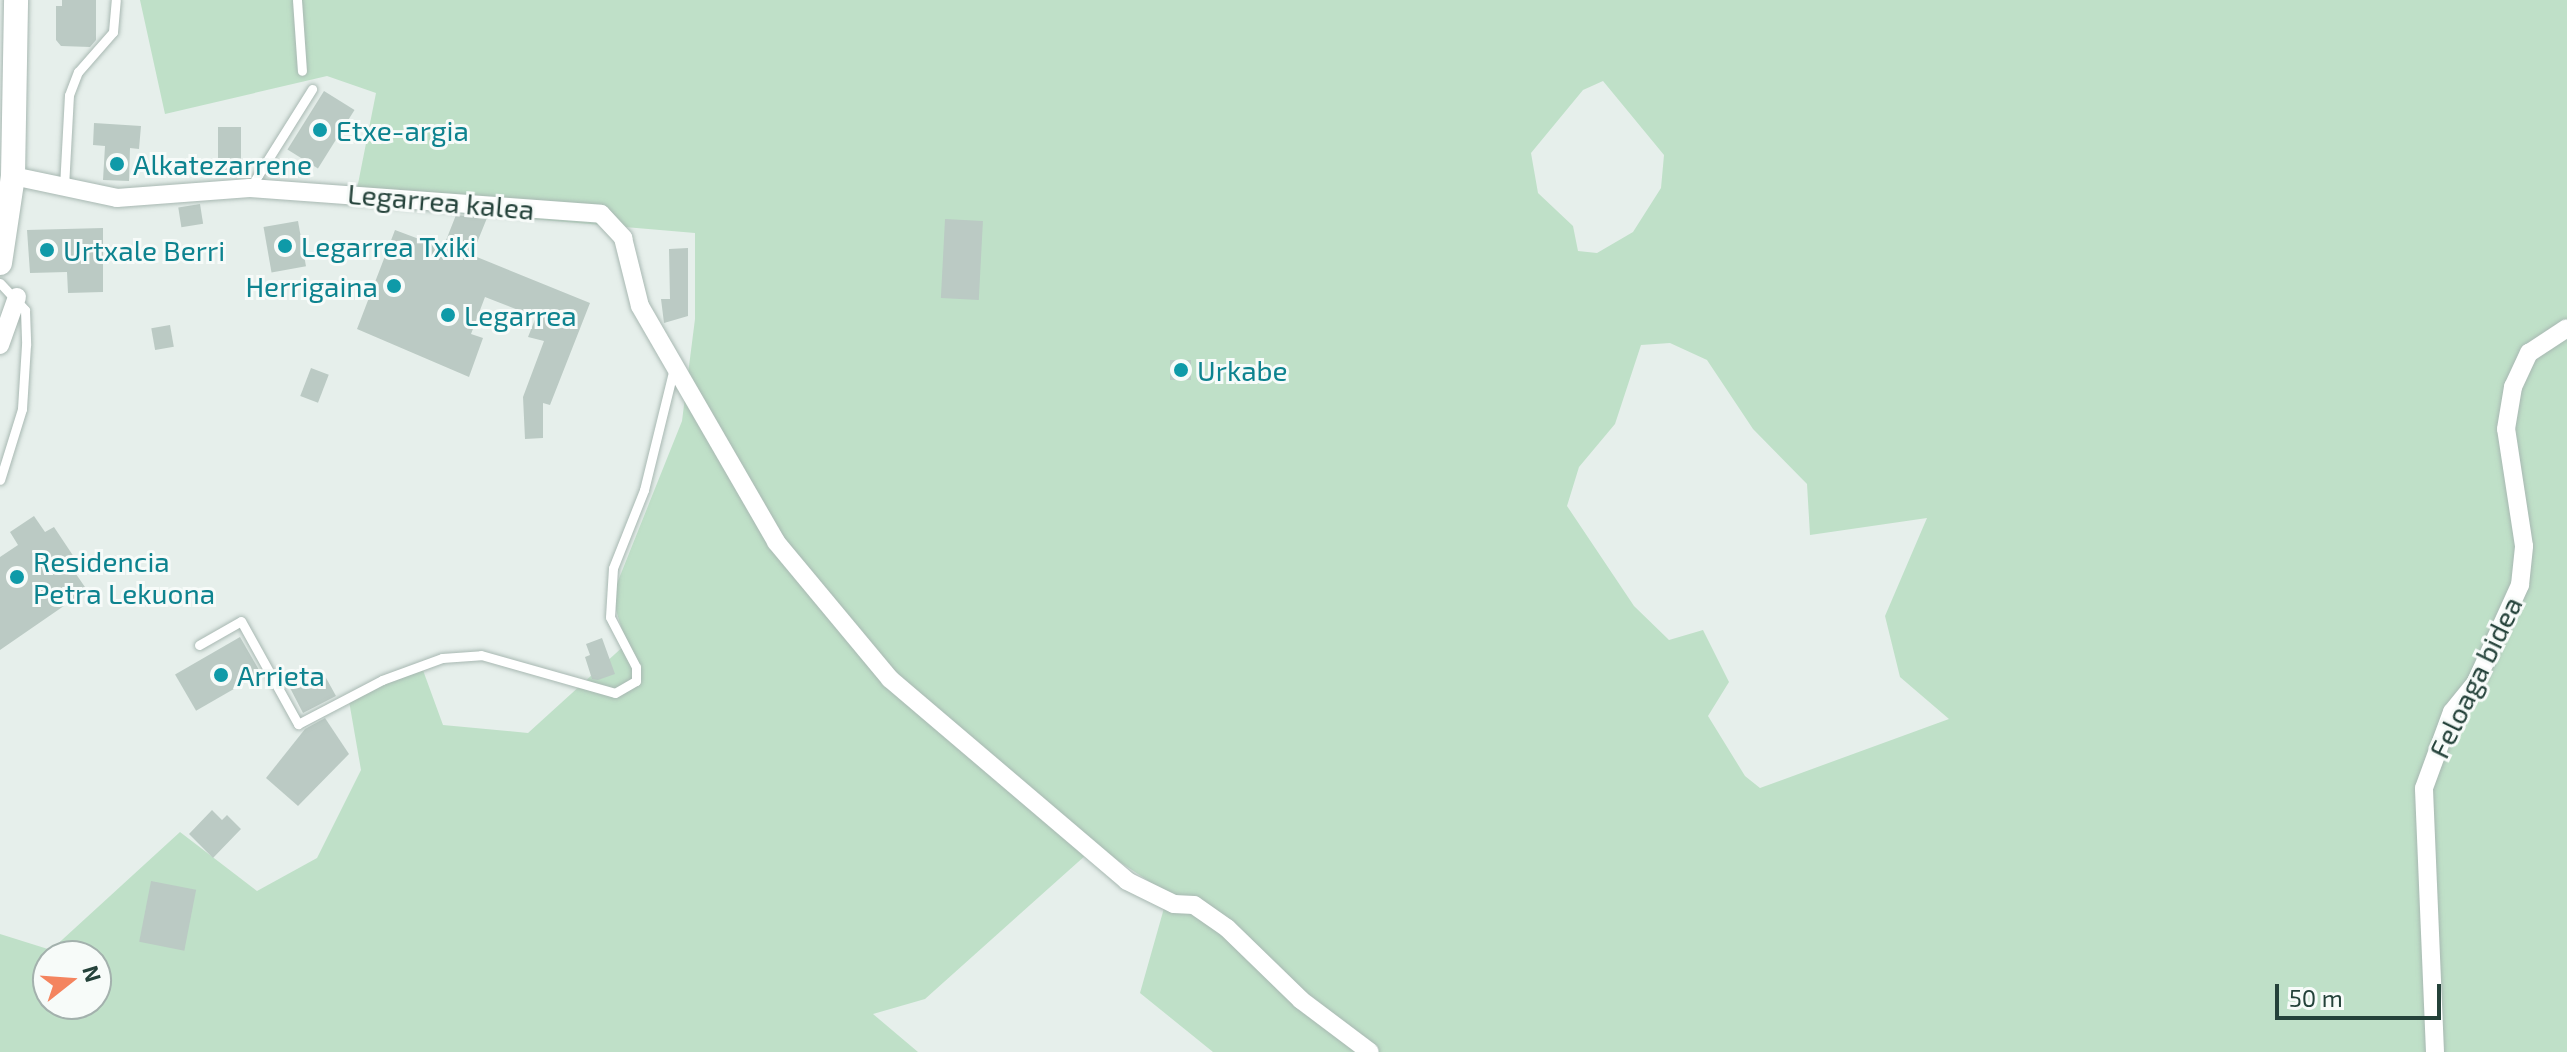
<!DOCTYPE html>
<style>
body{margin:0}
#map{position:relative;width:2567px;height:1052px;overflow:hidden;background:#e6efeb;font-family:"Exo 2",sans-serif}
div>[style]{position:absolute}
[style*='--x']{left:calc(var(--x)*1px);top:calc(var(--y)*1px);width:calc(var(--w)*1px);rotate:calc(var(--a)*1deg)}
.green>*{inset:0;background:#bfe0c8}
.building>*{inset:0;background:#bbcac4;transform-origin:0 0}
.roads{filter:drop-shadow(0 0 2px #a8b8b2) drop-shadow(0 0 2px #a8b8b2)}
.lane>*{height:9px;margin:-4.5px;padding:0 4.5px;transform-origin:4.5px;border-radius:4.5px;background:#fff}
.street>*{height:18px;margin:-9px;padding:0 9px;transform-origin:9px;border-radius:9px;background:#fff}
.secondary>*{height:24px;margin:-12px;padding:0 12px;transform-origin:12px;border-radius:12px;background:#fff}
.dots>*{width:22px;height:22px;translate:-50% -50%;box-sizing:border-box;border:4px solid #f7fbf9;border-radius:50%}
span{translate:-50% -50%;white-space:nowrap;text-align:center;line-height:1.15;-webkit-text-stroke:6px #f7fbf9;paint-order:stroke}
.culture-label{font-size:28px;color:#0d838f}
.left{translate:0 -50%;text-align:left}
.right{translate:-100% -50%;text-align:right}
.street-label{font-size:28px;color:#24423a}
.north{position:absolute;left:32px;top:940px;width:80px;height:80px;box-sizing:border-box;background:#f7fbf9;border:2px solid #a3b1ad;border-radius:50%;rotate:73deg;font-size:22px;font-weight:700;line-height:32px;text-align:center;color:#24423a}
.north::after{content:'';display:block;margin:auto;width:28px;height:36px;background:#f4845f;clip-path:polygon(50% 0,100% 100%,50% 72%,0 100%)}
.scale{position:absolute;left:2275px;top:984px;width:166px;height:36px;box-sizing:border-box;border:4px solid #24423a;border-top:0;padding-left:10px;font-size:24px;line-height:28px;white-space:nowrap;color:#24423a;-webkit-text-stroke:6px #f7fbf9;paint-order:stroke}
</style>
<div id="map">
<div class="green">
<i style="clip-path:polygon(evenodd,140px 0,2567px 0,2567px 1052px,1213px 1052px,1140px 993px,1168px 894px,1096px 846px,925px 999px,873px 1014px,918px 1052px,0 1052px,0 934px,51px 950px,180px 832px,257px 891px,317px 858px,361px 770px,349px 701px,420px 662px,443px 725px,528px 733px,626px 644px,612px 596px,682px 421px,695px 319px,695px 233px,354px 204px,376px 93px,327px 76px,165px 114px,140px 0,1603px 81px,1664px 155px,1661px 188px,1633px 232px,1597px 253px,1578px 251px,1573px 226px,1538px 193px,1531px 153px,1583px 90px,1603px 81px,140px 0,1670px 343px,1707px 360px,1753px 429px,1807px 484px,1810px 535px,1927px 518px,1885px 616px,1900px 677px,1949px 719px,1760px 788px,1745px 776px,1708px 716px,1729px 682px,1703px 630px,1669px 640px,1634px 606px,1567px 506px,1579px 467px,1615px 424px,1641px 345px,1670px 343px,140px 0,48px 956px,96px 956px,96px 1004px,48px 1004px,48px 956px)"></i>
</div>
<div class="building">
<i style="clip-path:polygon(62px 0,96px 0,96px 40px,90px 47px,61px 46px,56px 40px,56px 6px,62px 6px)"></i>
<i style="left:324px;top:91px;width:36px;height:69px;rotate:32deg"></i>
<i style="clip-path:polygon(94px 123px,141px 126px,139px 149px,130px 148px,129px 181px,103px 180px,105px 146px,93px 145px)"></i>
<i style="left:218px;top:127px;width:23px;height:48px"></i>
<i style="left:200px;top:204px;width:20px;height:22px;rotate:81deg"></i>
<i style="clip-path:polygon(456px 215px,487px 218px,472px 255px,590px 303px,550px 405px,543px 403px,543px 438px,525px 439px,523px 397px,544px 341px,528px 337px,536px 317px,485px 297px,471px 334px,483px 338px,469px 377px,357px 329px,395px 230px,443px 248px)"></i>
<i style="left:945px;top:219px;width:38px;height:79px;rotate:3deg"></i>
<i style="left:298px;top:221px;width:46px;height:35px;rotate:80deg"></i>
<i style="clip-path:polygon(103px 228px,103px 292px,68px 293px,67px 272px,30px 273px,27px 230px)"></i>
<i style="clip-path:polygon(688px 248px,688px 316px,664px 323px,661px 299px,670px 299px,669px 249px)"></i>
<i style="left:170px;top:325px;width:22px;height:19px;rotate:80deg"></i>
<i style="left:1170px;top:360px;width:21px;height:20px"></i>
<i style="left:311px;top:368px;width:19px;height:30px;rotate:21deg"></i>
<i style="clip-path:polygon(34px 516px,45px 532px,54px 527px,74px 557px,67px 561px,87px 590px,0 650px,0 557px,18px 545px,10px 532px)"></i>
<i style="left:240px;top:637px;width:42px;height:75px;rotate:60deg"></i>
<i style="clip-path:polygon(602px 638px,615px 674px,598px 680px,592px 679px,585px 657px,590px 655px,586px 644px)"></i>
<i style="clip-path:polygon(325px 676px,336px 696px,303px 713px,289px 686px,298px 680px,304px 688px)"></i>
<i style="clip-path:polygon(325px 718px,349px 754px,298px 806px,266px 778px,305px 729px)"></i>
<i style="clip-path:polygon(212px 810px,222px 820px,227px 815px,241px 829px,213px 858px,189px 834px)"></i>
<i style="left:151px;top:881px;width:46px;height:62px;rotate:11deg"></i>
</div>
<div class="roads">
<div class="lane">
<i style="--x:297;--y:0;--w:71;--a:86"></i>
<i style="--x:64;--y:187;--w:92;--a:-86.9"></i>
<i style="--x:69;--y:95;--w:25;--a:-69"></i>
<i style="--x:78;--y:72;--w:53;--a:-48.8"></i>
<i style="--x:113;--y:32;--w:32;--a:-85"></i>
<i style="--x:250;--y:188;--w:117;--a:-57.9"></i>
<i style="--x:0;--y:283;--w:37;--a:47"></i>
<i style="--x:25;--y:310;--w:35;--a:88"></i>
<i style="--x:26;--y:345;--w:64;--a:93.6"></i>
<i style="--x:22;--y:409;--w:74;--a:107.2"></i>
<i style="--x:199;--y:645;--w:48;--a:-29.7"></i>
<i style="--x:241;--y:621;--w:118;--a:61"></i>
<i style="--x:298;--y:724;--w:95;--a:-27.6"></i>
<i style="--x:382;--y:680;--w:64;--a:-20.1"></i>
<i style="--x:442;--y:658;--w:39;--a:-4"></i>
<i style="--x:481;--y:655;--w:139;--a:15.8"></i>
<i style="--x:615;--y:693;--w:24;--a:-30"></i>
<i style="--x:636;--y:681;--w:14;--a:-90"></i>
<i style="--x:636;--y:667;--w:56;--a:-117.5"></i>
<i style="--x:610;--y:617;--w:49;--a:-86.5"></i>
<i style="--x:613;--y:568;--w:84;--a:-68.3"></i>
<i style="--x:644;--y:490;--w:126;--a:-76.2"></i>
</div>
<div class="street">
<i style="--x:13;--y:176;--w:106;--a:11.9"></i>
<i style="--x:117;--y:198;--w:133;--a:-4.3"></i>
<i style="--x:250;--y:188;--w:352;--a:4.2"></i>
<i style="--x:601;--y:214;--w:33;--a:47"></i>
<i style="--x:623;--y:238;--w:70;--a:76"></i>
<i style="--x:640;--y:306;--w:272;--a:60"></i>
<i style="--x:776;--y:542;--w:178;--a:50.2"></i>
<i style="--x:890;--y:679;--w:311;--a:40.4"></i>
<i style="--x:1127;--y:881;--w:52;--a:26.1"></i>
<i style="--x:1174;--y:904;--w:20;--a:3"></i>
<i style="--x:1194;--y:905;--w:40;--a:34.9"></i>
<i style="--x:1227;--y:928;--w:103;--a:44.2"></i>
<i style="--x:1301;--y:1000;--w:86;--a:37"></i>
<i style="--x:0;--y:345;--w:51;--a:-70.5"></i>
<i style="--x:2435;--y:1052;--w:264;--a:-92.4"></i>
<i style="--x:2424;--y:788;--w:81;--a:-69.8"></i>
<i style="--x:2452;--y:712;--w:38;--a:-51"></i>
<i style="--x:2476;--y:682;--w:107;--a:-65.6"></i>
<i style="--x:2520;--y:585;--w:39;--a:-84"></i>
<i style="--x:2524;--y:546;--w:118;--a:-98.7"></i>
<i style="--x:2506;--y:429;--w:43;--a:-80.5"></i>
<i style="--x:2513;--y:387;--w:38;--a:-65"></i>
<i style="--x:2529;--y:353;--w:45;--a:-33.3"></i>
</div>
<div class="secondary">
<i style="--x:0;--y:263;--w:88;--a:-81.5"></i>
<i style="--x:13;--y:176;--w:176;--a:-89"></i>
</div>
</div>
<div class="dots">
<i style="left:320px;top:130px;background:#0f9aa8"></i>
<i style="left:117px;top:164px;background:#0f9aa8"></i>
<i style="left:285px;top:246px;background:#0f9aa8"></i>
<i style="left:47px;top:250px;background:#0f9aa8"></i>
<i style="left:394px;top:286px;background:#0f9aa8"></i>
<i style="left:448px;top:315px;background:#0f9aa8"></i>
<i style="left:1181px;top:370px;background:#0f9aa8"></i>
<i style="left:17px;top:577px;background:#0f9aa8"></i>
<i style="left:221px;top:675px;background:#0f9aa8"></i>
</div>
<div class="culture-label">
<span class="left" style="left:336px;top:130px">Etxe-argia</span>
<span class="left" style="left:133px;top:164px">Alkatezarrene</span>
<span class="left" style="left:301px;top:246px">Legarrea Txiki</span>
<span class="left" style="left:63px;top:250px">Urtxale Berri</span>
<span class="right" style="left:378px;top:286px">Herrigaina</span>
<span class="left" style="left:464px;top:315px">Legarrea</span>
<span class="left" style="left:1197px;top:370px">Urkabe</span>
<span class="left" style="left:33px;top:577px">Residencia<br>Petra Lekuona</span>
<span class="left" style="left:237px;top:675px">Arrieta</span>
</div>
<div class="street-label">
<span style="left:441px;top:201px;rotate:5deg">Legarrea kalea</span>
<span style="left:2475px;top:677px;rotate:-64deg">Feloaga bidea</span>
</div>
<div class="north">N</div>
<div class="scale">50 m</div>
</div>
